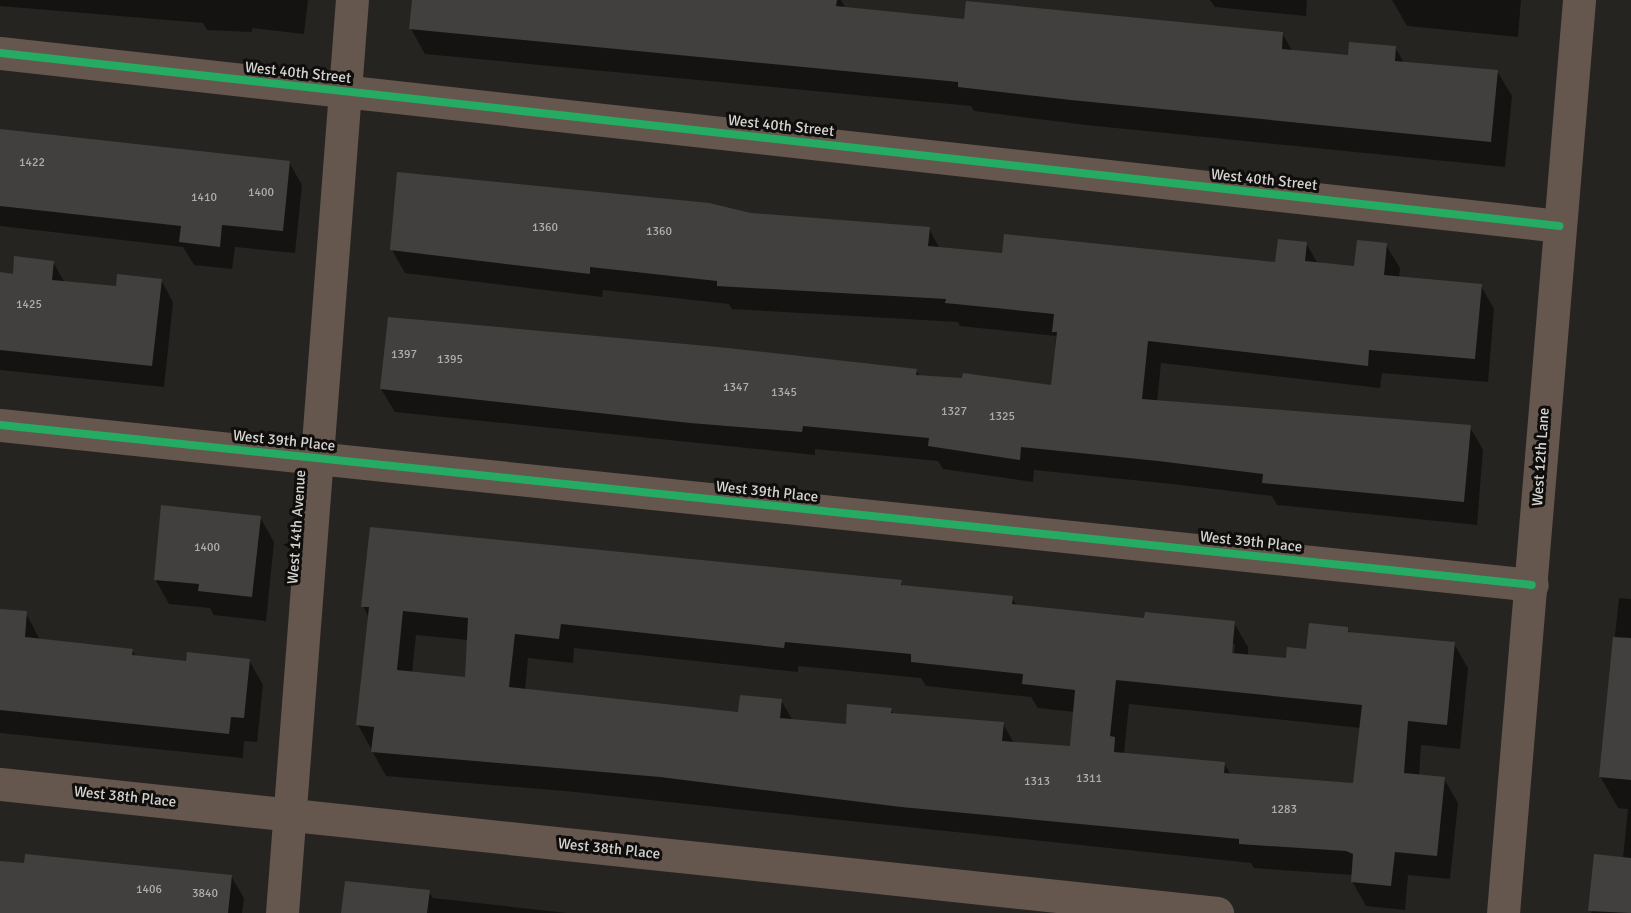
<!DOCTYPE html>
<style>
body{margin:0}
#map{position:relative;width:1631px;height:913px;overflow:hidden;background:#262421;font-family:Signika,sans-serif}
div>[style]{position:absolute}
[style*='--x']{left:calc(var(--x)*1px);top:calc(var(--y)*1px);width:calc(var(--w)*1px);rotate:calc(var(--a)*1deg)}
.shadow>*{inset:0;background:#0007}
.building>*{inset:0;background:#42403e}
.minor>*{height:33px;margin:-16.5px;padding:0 16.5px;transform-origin:16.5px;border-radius:16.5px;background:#65574e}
.cycleway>*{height:8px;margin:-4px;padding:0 4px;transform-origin:4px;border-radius:4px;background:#26ab63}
span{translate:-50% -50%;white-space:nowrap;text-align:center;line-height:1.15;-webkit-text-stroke:6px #0f0e0c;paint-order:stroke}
.number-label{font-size:12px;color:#b0aeac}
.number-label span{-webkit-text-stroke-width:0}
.street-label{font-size:15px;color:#d5d3d0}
</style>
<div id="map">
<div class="shadow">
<i style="clip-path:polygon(0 0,308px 0,304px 34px,252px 28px,252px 32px,207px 30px,203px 23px,0 6px)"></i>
<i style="clip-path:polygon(414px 0,841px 0,846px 9px,966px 20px,1282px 33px,1293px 52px,1349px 57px,1395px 47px,1404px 63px,1497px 71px,1512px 96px,1505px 167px,1086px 125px,974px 111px,971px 106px,425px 54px,411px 29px)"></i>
<i style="clip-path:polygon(1210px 0,1307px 0,1306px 16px,1215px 7px)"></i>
<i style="clip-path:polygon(1392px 0,1521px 0,1518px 37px,1407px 26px)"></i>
<i style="clip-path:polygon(0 131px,289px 162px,302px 185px,295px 253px,235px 247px,232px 269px,194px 265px,183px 247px,0 226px)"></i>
<i style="clip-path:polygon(751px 214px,929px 229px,940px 249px,1003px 255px,1277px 264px,1306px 243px,1318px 264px,1356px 268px,1386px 245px,1400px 268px,1399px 278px,1481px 286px,1494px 309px,1488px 382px,1382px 373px,1380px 388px,1161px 363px,1157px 402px,1470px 427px,1483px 450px,1477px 525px,1277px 505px,1272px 496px,1172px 484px,1034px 470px,1033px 482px,943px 469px,938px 461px,815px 449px,815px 455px,395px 412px,381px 389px,916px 370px,920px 377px,1053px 387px,1056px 336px,960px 326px,958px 322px,732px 309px,729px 304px,603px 290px,602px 297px,405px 273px,392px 250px)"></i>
<i style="clip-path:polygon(53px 262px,65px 283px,117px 288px,161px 280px,173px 302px,164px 387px,0 370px,0 274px,14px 275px)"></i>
<i style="clip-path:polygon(260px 517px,274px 542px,266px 621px,214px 615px,210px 608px,169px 604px,155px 579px)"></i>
<i style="clip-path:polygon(evenodd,901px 582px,903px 586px,1012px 598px,1017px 606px,1145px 620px,1234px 623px,1248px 647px,1248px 656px,1287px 659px,1347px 629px,1350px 633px,1454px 644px,1468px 668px,1460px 749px,1421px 745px,1419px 776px,1444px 779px,1458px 803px,1450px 879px,1408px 875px,1405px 910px,1366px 906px,1352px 881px,1353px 875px,1254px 868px,1251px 863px,565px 791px,386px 776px,358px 725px,369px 618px,363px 606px,901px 582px,416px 635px,468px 640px,466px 678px,412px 673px,416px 635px,901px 582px,1232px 644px,1235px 644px,1233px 660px,1230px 660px,1232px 644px,901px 582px,574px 648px,798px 672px,798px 666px,921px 678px,926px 686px,1031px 697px,1038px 708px,1075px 712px,1071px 748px,1014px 743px,1003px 724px,894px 715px,891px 709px,847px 725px,793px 721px,781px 700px,739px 713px,525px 690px,528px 658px,573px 663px,574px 648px,901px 582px,1129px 704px,1361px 728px,1355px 785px,1231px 775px,1224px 763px,1124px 754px,1129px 704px)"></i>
<i style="clip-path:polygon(1619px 598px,1631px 599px,1631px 913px,1591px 913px,1623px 858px,1628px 809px,1618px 808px,1600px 776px)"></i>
<i style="clip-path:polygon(0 610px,26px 613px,40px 640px,132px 650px,136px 657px,187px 663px,249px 660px,263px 685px,257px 742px,244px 741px,243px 758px,0 733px)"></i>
<i style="clip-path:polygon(0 862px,231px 876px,244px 898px,242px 913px,0 913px)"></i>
<i style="clip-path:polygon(429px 892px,433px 898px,567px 913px,343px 913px)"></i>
</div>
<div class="building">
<i style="clip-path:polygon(412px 0,837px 0,836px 6px,964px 19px,966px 1px,1283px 32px,1282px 49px,1348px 55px,1349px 42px,1396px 46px,1395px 61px,1498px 70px,1491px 142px,1071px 100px,958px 87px,958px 82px,409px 29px)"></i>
<i style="clip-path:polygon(0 129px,290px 161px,283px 231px,222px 225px,220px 247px,179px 242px,181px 226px,0 206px)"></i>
<i style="clip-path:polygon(397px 172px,709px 203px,751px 213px,930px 227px,928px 246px,1002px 253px,1004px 234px,1275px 262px,1278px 239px,1307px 242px,1305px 261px,1354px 266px,1357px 240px,1387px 243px,1384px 275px,1482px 284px,1475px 359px,1369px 350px,1368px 366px,1148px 341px,1142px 399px,1471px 425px,1464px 502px,1262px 483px,1263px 474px,1158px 461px,1021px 447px,1020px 460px,928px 446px,929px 438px,803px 426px,802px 432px,690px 423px,380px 389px,388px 317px,718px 347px,917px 369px,916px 375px,962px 378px,963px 373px,1051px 385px,1057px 332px,1052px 332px,1054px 314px,945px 303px,946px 299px,717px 286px,717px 281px,590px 267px,590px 274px,390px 250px)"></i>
<i style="clip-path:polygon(14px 256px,54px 261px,52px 280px,116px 286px,117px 274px,162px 279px,152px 366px,0 350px,0 272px,13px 274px)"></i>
<i style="clip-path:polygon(161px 505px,261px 516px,252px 597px,198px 591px,199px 584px,154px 580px)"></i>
<i style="clip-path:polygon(evenodd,370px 527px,902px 580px,901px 585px,1013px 596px,1012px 604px,1144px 618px,1145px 612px,1235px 621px,1232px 653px,1286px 658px,1287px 647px,1306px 649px,1309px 623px,1348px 627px,1348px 632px,1455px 642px,1447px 725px,1408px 721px,1404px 773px,1445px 777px,1437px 856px,1395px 852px,1391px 886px,1351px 882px,1353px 854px,1346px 851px,1239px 844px,1239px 839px,901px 807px,660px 777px,371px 752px,374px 727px,356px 725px,369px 607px,361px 607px,370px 527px,403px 611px,468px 618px,465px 677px,397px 670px,403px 611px,370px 527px,561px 624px,784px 648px,785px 642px,911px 654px,911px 662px,1023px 674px,1022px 684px,1075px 690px,1070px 746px,1002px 741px,1004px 722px,891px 713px,892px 708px,847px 704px,846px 724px,780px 718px,782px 699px,740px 695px,738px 712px,509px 687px,515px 634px,559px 639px,561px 624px,370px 527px,1116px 680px,1362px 705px,1353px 783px,1224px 773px,1225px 762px,1114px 752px,1115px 737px,1110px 736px,1116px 680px)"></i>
<i style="clip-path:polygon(0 609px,27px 611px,25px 637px,133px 649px,132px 655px,186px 661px,187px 652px,250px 659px,244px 718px,231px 717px,229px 734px,0 710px)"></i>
<i style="clip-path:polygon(1613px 637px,1631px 638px,1631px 780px,1599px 777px)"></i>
<i style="clip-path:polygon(25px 854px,232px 875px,228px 913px,0 913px,0 861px,24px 863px)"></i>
<i style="clip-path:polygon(1594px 854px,1631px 858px,1631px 913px,1588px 911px)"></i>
<i style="clip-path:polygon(345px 881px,430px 890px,427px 913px,341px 913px)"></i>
</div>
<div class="minor">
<i style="--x:0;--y:53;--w:1569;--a:6.33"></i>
<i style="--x:0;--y:425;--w:1540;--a:5.96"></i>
<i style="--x:0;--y:784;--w:1224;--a:6.05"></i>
<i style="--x:282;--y:913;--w:916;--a:-85.62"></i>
<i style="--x:1503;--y:913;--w:916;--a:-85.24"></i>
</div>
<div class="cycleway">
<i style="--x:0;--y:53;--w:1569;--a:6.33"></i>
<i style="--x:0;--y:425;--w:1540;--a:5.96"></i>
</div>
<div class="number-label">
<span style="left:32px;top:163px">1422</span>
<span style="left:261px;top:193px">1400</span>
<span style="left:204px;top:198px">1410</span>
<span style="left:545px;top:228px">1360</span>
<span style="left:659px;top:232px">1360</span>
<span style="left:29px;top:305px">1425</span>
<span style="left:404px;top:355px">1397</span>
<span style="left:450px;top:360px">1395</span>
<span style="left:736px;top:388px">1347</span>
<span style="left:784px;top:393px">1345</span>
<span style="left:954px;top:412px">1327</span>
<span style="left:1002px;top:417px">1325</span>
<span style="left:207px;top:548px">1400</span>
<span style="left:1089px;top:779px">1311</span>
<span style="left:1037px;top:782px">1313</span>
<span style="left:1284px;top:810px">1283</span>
<span style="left:149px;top:890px">1406</span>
<span style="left:205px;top:894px">3840</span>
</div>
<div class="street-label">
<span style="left:298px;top:73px;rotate:6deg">West 40th Street</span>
<span style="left:781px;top:126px;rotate:6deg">West 40th Street</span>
<span style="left:1264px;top:180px;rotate:6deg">West 40th Street</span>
<span style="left:284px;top:441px;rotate:6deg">West 39th Place</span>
<span style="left:1541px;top:457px;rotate:-86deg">West 12th Lane</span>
<span style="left:767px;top:492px;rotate:6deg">West 39th Place</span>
<span style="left:297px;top:527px;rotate:-86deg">West 14th Avenue</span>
<span style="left:1251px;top:542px;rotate:6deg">West 39th Place</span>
<span style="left:125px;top:797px;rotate:6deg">West 38th Place</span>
<span style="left:609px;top:849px;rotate:6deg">West 38th Place</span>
</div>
</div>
